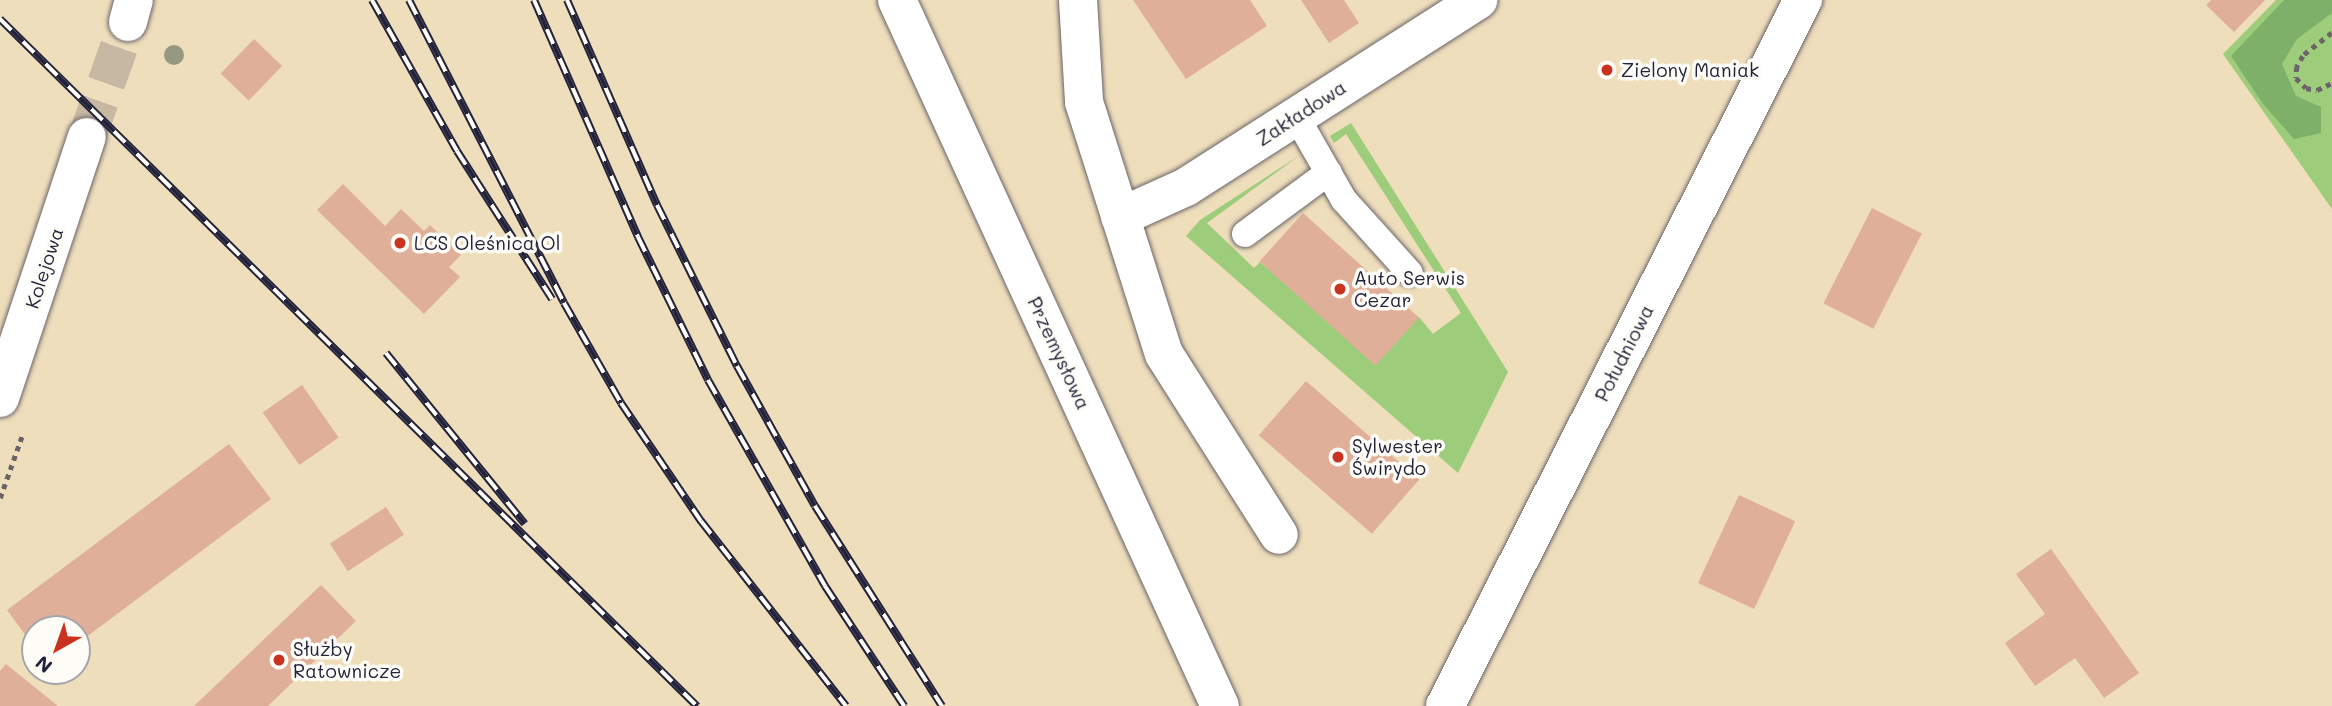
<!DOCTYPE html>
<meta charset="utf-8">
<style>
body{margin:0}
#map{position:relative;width:2332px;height:706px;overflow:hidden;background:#efdebc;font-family:Mali,sans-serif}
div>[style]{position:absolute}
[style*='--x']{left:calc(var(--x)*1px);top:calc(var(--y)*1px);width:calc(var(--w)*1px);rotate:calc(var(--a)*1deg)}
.green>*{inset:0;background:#9dcc7a}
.forest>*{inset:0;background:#7eb06a}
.building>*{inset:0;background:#e0af9a;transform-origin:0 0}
.minor-tunnel>*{height:38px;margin-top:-19px;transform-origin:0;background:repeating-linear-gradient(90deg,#c6b8a2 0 38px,transparent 0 57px)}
.path>*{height:4.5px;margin-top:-2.25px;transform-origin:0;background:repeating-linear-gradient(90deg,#6a6468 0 5px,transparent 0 10px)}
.roads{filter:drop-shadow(0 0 2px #6a6468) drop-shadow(0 0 2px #6a6468)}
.service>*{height:26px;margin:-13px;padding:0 13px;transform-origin:13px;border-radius:13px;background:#fff}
.minor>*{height:38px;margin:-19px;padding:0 19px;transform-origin:19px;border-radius:19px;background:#fff}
.tertiary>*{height:38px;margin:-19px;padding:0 19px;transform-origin:19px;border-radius:19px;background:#fff}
.rail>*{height:8px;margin-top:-4px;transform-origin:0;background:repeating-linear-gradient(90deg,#fdfcf7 0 16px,#22223b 0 32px);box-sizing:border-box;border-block:2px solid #22223b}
.trees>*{width:20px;height:20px;margin:-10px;border-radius:50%;background:#969881}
.dots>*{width:19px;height:19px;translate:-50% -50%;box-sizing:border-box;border:4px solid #fdfcf7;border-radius:50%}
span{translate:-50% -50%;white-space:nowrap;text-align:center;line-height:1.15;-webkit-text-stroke:7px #fdfcf7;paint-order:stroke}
.poi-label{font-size:19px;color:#22223b}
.left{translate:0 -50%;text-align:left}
.street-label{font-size:19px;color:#22223b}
.north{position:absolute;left:21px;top:615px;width:70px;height:70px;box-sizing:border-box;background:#fdfcf7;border:2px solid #a5a5ac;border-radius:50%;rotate:220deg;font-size:19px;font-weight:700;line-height:28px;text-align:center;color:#22223b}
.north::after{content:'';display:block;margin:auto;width:24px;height:32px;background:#c8321e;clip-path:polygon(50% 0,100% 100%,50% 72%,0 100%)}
</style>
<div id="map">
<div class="green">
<i style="clip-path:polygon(2276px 0,2332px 0,2332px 209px,2223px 54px)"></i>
<i style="clip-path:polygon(1351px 123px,1508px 372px,1458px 473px,1186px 236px,1200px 220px,1300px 155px,1207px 223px,1254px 268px,1260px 262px,1377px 363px,1419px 317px,1433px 334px,1461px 313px,1346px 134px,1334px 143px,1330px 136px)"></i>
</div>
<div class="forest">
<i style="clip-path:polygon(2284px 0,2332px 0,2332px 13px,2297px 39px,2282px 64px,2296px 96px,2321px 107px,2321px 133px,2294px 139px,2263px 104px,2231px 56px)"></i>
</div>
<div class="building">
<i style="clip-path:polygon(1133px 0,1250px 0,1267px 26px,1186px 79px)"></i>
<i style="clip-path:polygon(1301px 0,1344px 0,1359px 23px,1329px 43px)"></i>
<i style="clip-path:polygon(2211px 0,2265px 0,2234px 32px,2206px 5px)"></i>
<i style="left:254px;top:39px;width:39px;height:48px;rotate:44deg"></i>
<i style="clip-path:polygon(343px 184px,385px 226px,401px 209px,424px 231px,430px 225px,461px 255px,449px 267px,460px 277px,424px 314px,317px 210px)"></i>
<i style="left:1872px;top:208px;width:56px;height:107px;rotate:27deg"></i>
<i style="left:1303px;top:213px;width:156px;height:65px;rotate:42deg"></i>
<i style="left:1306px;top:381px;width:150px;height:72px;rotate:41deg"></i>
<i style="left:302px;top:385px;width:64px;height:48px;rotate:55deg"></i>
<i style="clip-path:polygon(229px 444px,271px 499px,77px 644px,77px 629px,35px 629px,35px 648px,7px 610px)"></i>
<i style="left:1739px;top:495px;width:62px;height:97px;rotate:25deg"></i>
<i style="left:386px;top:507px;width:33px;height:67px;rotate:57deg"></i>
<i style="clip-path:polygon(2051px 549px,2139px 673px,2104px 698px,2075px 658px,2035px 686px,2005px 643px,2045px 614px,2016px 574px)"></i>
<i style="clip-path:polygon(321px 585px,356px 621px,268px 706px,194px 706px)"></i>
<i style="clip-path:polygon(6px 664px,58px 706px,0 706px,0 671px)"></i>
</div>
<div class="minor-tunnel">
<i style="--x:87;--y:137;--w:122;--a:-70.4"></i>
</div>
<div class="path">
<i style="--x:2332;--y:33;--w:37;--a:142"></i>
<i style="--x:2303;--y:56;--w:13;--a:119"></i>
<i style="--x:2297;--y:67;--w:11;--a:95"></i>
<i style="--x:2296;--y:78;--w:14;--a:45"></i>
<i style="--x:2306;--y:88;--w:11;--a:10"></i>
<i style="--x:2317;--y:90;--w:17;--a:-25"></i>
<i style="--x:0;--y:498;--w:66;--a:-70.5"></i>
</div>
<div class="roads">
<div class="service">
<i style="--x:1296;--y:116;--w:97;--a:60.3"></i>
<i style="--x:1344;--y:200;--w:98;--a:47.9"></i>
<i style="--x:1245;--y:234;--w:104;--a:-36.4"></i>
</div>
<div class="minor">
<i style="--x:897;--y:0;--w:776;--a:65.42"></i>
<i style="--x:1078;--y:0;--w:102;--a:86.6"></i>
<i style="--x:1084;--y:102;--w:264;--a:72.4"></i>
<i style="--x:1164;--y:354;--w:214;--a:57.6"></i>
<i style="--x:128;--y:22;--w:23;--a:-75"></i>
<i style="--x:1120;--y:217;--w:72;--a:-24.4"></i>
<i style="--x:1186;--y:187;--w:347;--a:-32.6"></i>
<i style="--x:0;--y:398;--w:275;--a:-71.6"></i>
</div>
<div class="tertiary">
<i style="--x:1445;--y:706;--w:792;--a:-63.11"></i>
</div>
</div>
<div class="rail">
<i style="--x:372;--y:0;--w:173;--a:60.6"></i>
<i style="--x:457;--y:151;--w:176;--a:57.3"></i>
<i style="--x:409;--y:0;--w:340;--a:62.9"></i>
<i style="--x:564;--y:303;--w:115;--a:60.3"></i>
<i style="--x:621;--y:403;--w:143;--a:55.9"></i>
<i style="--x:701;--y:521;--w:235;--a:51.9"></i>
<i style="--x:534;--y:0;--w:259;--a:66.3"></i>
<i style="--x:638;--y:237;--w:159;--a:63.9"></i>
<i style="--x:708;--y:380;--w:237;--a:60.4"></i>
<i style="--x:825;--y:586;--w:144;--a:56.6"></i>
<i style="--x:567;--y:0;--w:224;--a:66.3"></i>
<i style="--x:657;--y:205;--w:180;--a:63.6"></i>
<i style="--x:737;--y:366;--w:160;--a:60.9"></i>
<i style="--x:815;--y:506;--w:237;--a:57.6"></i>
<i style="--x:0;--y:19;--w:979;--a:44.59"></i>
<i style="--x:386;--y:353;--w:220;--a:50.9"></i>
</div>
<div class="trees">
<i style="left:174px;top:55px"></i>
</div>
<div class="dots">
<i style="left:1607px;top:70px;background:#c8321e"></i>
<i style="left:400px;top:243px;background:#c8321e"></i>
<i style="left:1340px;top:289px;background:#c8321e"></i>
<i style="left:1338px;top:457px;background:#c8321e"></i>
<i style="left:279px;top:660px;background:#c8321e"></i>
</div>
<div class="poi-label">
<span class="left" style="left:1621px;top:70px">Zielony Maniak</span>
<span class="left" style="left:414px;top:243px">LCS Oleśnica Ol</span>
<span class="left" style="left:1354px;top:289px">Auto Serwis<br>Cezar</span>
<span class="left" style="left:1352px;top:457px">Sylwester<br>Świrydo</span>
<span class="left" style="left:293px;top:660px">Służby<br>Ratownicze</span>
</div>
<div class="street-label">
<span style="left:1301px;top:113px;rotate:-33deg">Zakładowa</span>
<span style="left:44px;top:268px;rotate:-72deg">Kolejowa</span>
<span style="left:1059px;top:353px;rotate:65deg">Przemysłowa</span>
<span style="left:1624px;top:353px;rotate:-63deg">Południowa</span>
</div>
<div class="north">N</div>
</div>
